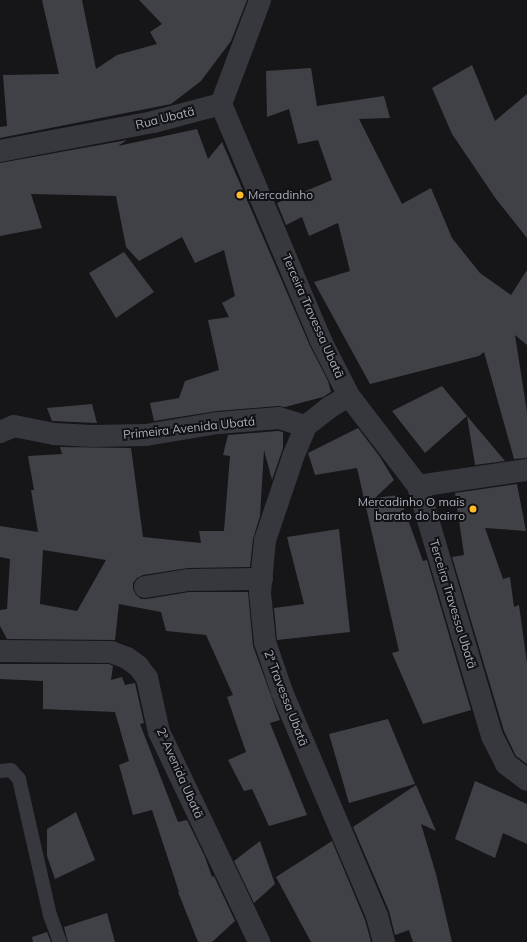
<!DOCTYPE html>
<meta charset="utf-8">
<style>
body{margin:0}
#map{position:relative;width:527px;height:942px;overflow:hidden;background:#161619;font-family:Mulish,sans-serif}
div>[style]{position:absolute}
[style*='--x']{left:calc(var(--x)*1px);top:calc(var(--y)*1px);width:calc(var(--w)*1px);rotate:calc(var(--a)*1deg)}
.building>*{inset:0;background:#404146}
.lane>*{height:14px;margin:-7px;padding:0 7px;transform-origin:7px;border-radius:7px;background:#37383e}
.street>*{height:22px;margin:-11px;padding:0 11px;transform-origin:11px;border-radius:11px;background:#37383e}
.dots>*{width:11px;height:11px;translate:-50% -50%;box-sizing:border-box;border:2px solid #111114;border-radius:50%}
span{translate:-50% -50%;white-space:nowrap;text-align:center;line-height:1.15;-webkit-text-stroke:4px #111114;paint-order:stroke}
.street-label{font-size:12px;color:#a7adba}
.poi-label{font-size:12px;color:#a7adba}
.left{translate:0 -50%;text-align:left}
.right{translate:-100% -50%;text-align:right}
</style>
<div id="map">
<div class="building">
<i style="clip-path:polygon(42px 0,82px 0,96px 69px,117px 55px,157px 44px,150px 32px,162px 24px,139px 0,247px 0,231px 41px,201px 81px,171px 104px,0 138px,0 127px,7px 126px,3px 75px,59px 74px)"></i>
<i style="clip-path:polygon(472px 65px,495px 121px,527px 94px,527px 238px,496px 199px,452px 134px,432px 88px)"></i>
<i style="clip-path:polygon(311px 68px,317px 106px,384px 96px,390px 118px,359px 119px,402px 204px,431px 188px,452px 238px,480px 273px,511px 295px,527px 270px,527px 345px,515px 335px,527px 412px,527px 458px,514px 459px,484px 352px,479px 356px,370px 384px,314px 282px,350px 271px,338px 223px,309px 236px,302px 217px,286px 225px,277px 203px,332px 180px,318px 140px,298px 144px,289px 109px,267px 117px,266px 71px)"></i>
<i style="clip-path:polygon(197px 129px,208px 159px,222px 142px,310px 346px,328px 381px,331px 392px,323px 397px,285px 407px,278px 406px,217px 411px,154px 421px,150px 403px,179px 398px,185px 381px,219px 370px,208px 320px,229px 317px,222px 303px,235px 296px,224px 250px,195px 263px,182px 237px,139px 261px,126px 247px,116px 196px,31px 194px,42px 228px,0 236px,0 163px,127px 140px,118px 146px)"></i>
<i style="clip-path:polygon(124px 252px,154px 292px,116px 318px,89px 273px)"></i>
<i style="clip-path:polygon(442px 386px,467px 416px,505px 461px,475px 465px,467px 416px,425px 453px,392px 411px)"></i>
<i style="clip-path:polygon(92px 404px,97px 423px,52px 421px,47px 408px)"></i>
<i style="clip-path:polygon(358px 428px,380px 457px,394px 480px,375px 498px,399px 495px,423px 561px,427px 560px,471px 710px,423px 724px,392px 653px,399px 651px,357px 468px,315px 475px,308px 453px)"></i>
<i style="clip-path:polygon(evenodd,278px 431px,283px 432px,283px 448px,272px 480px,264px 450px,260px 516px,253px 539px,250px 567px,188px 568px,143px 575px,137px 578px,133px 583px,133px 589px,136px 595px,141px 599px,147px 599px,189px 592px,248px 592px,253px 646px,280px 720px,270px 723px,307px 815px,269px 826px,252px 789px,244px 791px,228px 760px,246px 752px,227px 697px,233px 695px,206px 635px,166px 631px,161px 612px,119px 604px,115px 640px,7px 639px,0 626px,0 610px,7px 609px,10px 559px,0 557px,0 526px,38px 532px,31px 490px,34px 490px,28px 456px,62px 454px,60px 447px,131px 448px,143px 537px,201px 543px,199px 531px,224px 531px,230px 456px,223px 455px,228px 435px,278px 431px,43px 550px,106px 560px,77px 611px,40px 604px,43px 550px)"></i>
<i style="clip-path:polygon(517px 484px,526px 531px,485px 528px,503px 579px,510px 577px,514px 607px,519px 605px,527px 663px,527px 764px,516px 756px,504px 731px,452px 557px,464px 555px,455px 493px)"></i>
<i style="clip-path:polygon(339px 529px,350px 632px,277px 640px,274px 608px,304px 604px,287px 537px)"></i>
<i style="clip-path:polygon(0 664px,109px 664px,113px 666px,111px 680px,122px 677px,125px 685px,135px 683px,144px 723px,140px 724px,178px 822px,187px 820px,205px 857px,212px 877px,214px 876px,235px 921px,212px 942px,198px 942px,178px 892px,179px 892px,152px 810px,133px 815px,119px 765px,129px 761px,115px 712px,43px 709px,43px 681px,0 679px)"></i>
<i style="clip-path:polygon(388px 719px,415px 784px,349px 803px,329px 734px)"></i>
<i style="clip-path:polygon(475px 781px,527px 804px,527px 844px,503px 833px,495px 858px,455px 839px)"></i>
<i style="clip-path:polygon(416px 785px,436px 831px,421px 824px,436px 874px,452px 942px,413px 942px,409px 930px,395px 935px,389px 911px,353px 827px)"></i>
<i style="clip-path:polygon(76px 812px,95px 860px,55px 879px,47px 856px,47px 829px)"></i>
<i style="clip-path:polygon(260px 841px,275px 884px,254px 903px,234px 861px)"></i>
<i style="clip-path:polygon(332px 841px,365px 920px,371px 942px,311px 942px,276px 877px)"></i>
<i style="clip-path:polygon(107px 913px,115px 942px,68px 942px,64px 927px)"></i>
<i style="clip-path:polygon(47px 932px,51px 942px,33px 942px,32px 937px)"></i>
</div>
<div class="lane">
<i style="--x:0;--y:771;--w:11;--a:-5"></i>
<i style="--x:11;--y:770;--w:12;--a:48"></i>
<i style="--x:19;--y:779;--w:139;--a:77.2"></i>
<i style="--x:50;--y:915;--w:29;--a:70"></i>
</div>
<div class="street">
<i style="--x:221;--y:104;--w:257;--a:67.1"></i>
<i style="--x:321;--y:341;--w:62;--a:63"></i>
<i style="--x:349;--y:396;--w:113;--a:52.5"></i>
<i style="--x:418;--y:486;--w:261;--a:73.5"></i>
<i style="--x:492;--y:736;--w:31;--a:63"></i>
<i style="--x:506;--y:764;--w:26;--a:37"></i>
<i style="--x:221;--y:104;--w:111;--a:-69.4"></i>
<i style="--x:0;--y:151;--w:156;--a:-10.7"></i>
<i style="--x:153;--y:122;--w:70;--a:-14.8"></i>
<i style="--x:349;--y:396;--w:22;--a:150"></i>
<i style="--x:330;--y:407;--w:31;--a:142"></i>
<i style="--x:306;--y:426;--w:34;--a:113"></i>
<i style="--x:293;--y:457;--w:88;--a:108.6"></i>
<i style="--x:265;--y:540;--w:53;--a:95.4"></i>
<i style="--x:260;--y:593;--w:49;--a:84.2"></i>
<i style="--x:265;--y:642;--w:53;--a:71.2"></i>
<i style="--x:282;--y:692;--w:243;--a:67"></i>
<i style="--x:377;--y:916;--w:27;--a:75"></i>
<i style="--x:0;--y:432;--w:15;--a:-23"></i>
<i style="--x:14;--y:426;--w:41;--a:11.3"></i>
<i style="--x:54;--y:434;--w:38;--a:3"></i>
<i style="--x:92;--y:436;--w:54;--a:-1.1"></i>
<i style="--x:146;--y:435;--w:73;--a:-9.5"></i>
<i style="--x:218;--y:423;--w:61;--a:-4.7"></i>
<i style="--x:279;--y:418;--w:28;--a:17"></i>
<i style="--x:418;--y:486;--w:110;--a:-8.4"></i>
<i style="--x:145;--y:587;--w:44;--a:-9.2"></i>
<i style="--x:188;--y:580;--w:74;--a:-0.8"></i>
<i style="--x:0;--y:651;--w:111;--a:0.5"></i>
<i style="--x:111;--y:652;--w:17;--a:21"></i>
<i style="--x:127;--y:658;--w:14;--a:36"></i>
<i style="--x:138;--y:666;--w:15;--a:53"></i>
<i style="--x:147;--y:678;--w:55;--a:77.5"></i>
<i style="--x:159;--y:732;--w:233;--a:64.5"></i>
</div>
<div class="dots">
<i style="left:240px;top:195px;background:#ffbc28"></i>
<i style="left:473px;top:509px;background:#ffbc28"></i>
</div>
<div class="street-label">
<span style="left:165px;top:118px;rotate:-14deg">Rua Ubatã</span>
<span style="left:313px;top:316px;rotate:66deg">Terceira Travessa Ubatã</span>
<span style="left:189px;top:428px;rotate:-6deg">Primeira Avenida Ubatá</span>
<span style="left:453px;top:604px;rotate:73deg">Terceira Travessa Ubatã</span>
<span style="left:286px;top:698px;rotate:69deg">2ª Travessa Ubatã</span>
<span style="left:180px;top:773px;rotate:66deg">2ª Avenida Ubatã</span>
</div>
<div class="poi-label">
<span class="left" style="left:248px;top:195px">Mercadinho</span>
<span class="right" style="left:465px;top:509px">Mercadinho O mais<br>barato do bairro</span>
</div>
</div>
